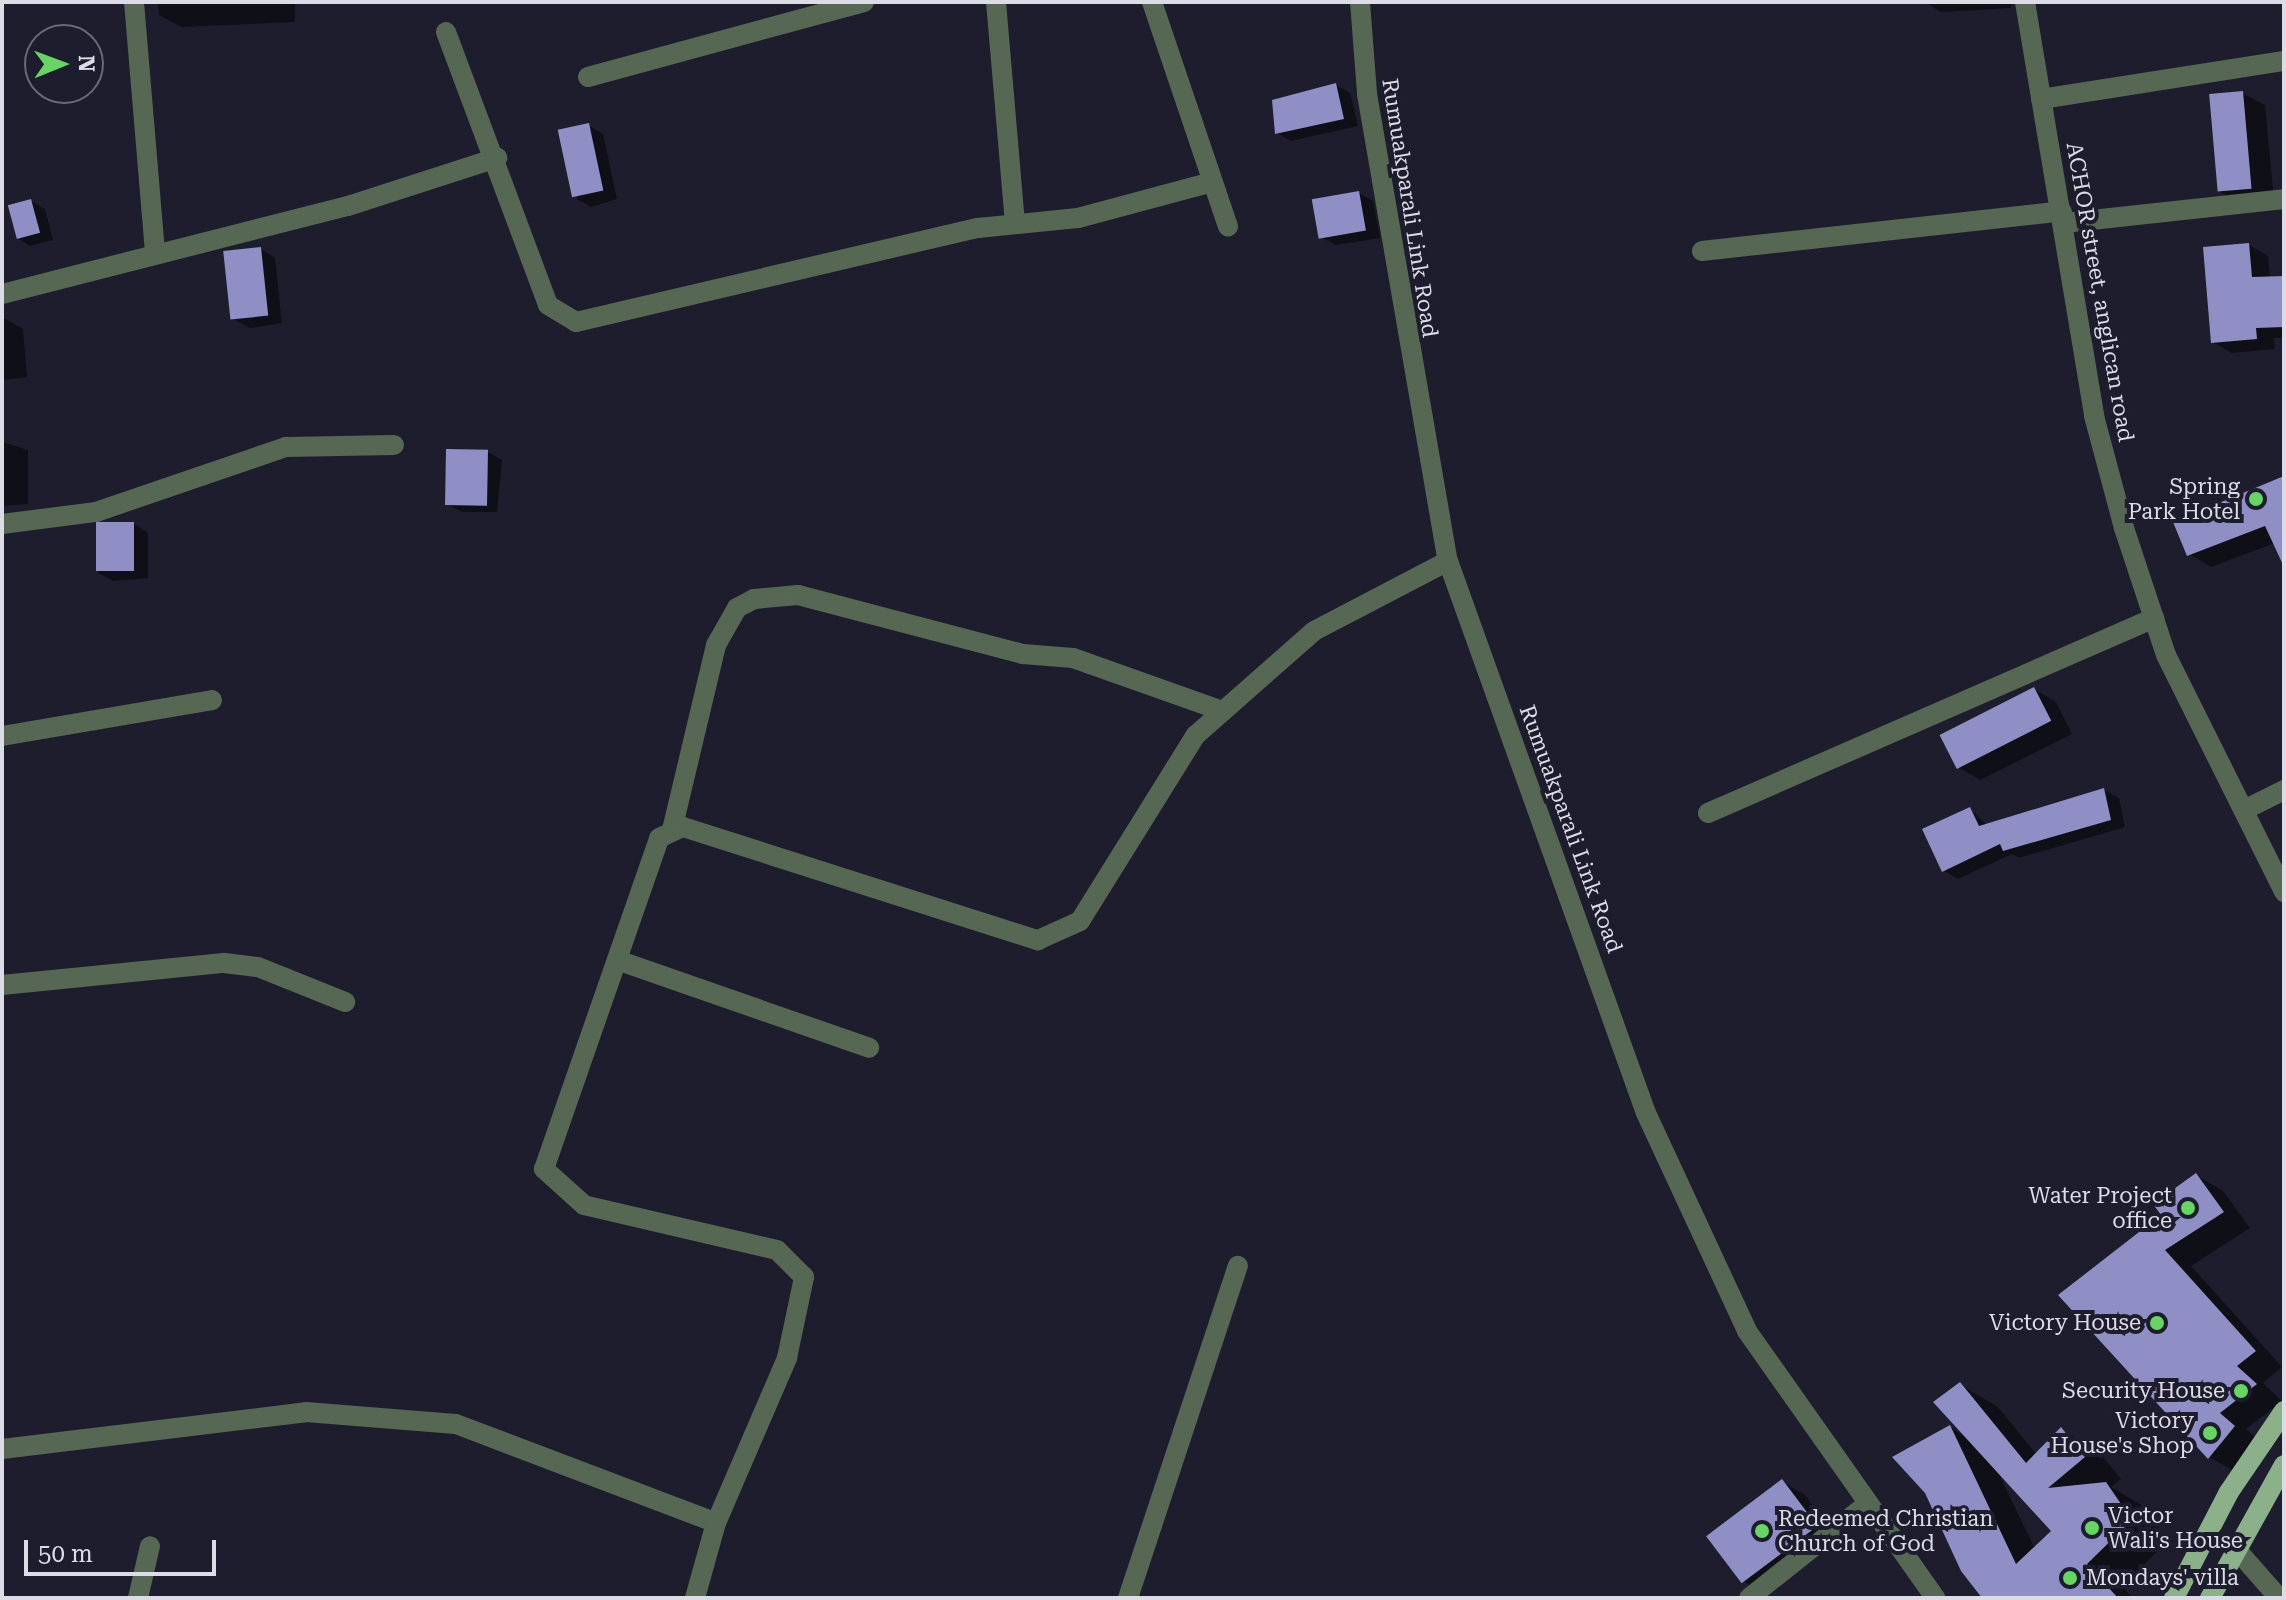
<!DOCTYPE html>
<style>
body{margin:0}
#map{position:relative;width:2286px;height:1600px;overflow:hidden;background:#1d1d2d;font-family:"Roboto Serif",serif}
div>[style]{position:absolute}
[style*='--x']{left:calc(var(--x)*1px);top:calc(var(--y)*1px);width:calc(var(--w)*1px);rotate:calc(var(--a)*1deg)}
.shadow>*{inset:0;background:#0007}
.building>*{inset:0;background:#8f8fc6;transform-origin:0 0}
.minor>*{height:20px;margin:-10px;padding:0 10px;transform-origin:10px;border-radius:10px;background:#566754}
.major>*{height:20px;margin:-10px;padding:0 10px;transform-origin:10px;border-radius:10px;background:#8cb18a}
.dots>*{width:22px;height:22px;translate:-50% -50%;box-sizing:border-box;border:4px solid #1d1d2d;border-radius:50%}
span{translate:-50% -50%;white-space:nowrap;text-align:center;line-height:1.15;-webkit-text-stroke:8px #1d1d2d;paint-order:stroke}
.street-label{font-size:22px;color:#dcdce7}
.poi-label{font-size:22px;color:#dcdce7}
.right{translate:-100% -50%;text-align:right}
.left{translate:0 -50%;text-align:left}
.frame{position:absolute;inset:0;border:4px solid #dcdce7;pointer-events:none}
.north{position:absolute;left:24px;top:24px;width:80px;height:80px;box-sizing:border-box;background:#1d1d2d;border:2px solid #696977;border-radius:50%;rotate:89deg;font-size:22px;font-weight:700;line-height:32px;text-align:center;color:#dcdce7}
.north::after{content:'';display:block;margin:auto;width:28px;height:36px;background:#68d465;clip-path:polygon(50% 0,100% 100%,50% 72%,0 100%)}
.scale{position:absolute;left:24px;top:1540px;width:192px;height:36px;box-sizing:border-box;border:4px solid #dcdce7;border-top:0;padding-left:10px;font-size:24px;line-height:28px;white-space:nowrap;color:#dcdce7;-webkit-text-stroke:6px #1d1d2d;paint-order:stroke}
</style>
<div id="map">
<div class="shadow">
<i style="clip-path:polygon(158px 2px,295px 2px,295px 22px,181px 27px,159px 15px)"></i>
<i style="clip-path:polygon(1925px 2px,2011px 2px,2011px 8px,1941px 12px)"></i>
<i style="clip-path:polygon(1336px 85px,1350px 93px,1358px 126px,1291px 141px,1277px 133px)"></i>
<i style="clip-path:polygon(2242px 93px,2265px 105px,2274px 201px,2243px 205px,2220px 192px)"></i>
<i style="clip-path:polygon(588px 125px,603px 134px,617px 199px,591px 207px,577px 199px)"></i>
<i style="clip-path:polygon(1359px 193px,1373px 201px,1380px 238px,1336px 245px,1321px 237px)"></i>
<i style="clip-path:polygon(31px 201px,45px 209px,53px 240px,30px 246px,16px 237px)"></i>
<i style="clip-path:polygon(2249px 245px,2268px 256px,2270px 278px,2284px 278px,2284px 338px,2274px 338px,2275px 349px,2232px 353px,2213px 342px)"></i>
<i style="clip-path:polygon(261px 249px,275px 258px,282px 323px,250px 328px,235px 320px)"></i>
<i style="clip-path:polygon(2px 317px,23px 329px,27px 377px,2px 380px)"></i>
<i style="clip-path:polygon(2px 442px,28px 450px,28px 504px,2px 506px)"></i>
<i style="clip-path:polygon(448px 451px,488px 452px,502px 460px,497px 512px,462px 512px,447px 504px)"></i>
<i style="clip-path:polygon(2284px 478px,2284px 554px,2275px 543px,2211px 567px,2189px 554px)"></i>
<i style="clip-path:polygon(134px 524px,148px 533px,148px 578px,113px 581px,98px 573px)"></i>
<i style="clip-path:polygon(2034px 689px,2056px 702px,2072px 734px,1980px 780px,1958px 767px)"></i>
<i style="clip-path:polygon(2104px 790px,2119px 798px,2125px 827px,2019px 858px,2012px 854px,1958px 879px,1944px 871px,1970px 809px,1988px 826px)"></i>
<i style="clip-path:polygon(2196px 1175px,2223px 1191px,2250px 1228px,2191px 1266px,2282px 1367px,2263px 1383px,2282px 1401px,2246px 1429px,2261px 1442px,2236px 1472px,2209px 1457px,2061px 1295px,2163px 1215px)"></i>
<i style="clip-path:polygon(evenodd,1960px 1385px,1997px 1406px,2037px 1455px,2062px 1430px,2098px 1451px,2121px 1479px,2111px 1487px,2143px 1506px,2168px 1541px,2122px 1586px,2133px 1598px,1984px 1598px,1950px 1427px,1966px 1437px,1960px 1385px,1998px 1472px,2054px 1531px,2035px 1549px,1998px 1472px)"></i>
<i style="clip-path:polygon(1782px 1482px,1804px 1494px,1838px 1539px,1767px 1595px,1745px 1582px,1710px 1537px)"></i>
</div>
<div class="building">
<i style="clip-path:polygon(1336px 83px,1344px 119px,1275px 134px,1272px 100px)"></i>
<i style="left:2243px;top:91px;width:98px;height:34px;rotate:85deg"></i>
<i style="left:589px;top:123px;width:69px;height:32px;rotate:78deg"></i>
<i style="left:1359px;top:191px;width:40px;height:48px;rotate:80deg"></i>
<i style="left:31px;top:199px;width:35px;height:24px;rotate:75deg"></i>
<i style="clip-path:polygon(2249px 243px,2252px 277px,2284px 276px,2284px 327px,2256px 328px,2257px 339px,2211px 343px,2203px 247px)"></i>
<i style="left:261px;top:247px;width:69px;height:38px;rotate:84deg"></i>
<i style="left:446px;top:449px;width:42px;height:56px;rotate:1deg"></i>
<i style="clip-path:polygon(2284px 476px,2284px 567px,2265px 526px,2187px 556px,2173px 522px)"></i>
<i style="left:134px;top:522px;width:49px;height:38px;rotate:90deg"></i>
<i style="left:2034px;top:687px;width:38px;height:106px;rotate:63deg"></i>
<i style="clip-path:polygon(2104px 788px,2111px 820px,2003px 851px,2000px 844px,1942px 872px,1922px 829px,1970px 807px,1979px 826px)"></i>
<i style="clip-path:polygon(2196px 1173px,2224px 1212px,2165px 1250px,2256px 1351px,2237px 1366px,2257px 1384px,2220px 1413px,2235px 1426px,2208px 1459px,2058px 1295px,2161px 1215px,2153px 1204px)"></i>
<i style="clip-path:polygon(1960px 1382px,2026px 1463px,2061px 1427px,2085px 1457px,2048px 1488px,2106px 1482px,2132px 1520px,2087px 1564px,2118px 1598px,1982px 1598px,1961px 1571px,1925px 1493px,1892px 1457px,1950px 1425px,2016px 1564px,2051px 1531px,1933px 1402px)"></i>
<i style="left:1782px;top:1479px;width:59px;height:95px;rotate:53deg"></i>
</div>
<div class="minor">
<i style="--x:134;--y:2;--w:252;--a:85.2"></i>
<i style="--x:996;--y:2;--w:221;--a:85.1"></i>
<i style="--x:1152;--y:2;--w:237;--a:71.3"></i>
<i style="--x:1360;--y:2;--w:92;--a:85.6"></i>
<i style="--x:1367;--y:94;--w:474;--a:80.2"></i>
<i style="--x:1448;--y:561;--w:586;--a:70.27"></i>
<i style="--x:1646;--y:1113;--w:240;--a:65.1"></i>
<i style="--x:1747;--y:1331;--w:327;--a:54.8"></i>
<i style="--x:2025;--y:2;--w:420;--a:80.5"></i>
<i style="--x:2094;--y:416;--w:116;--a:75"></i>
<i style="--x:2124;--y:528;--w:134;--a:71.7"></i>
<i style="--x:2166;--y:655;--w:265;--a:63.5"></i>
<i style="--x:446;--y:32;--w:291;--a:69.5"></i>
<i style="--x:548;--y:305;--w:33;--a:31"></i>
<i style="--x:576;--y:322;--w:413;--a:-13.2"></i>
<i style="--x:978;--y:228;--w:100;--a:-5.7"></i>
<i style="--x:1078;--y:218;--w:139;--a:-15"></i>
<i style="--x:588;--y:77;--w:286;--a:-15.2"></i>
<i style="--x:2041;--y:99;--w:246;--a:-8.9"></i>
<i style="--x:2064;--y:223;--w:221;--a:-6.2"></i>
<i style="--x:1702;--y:251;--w:362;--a:-6.3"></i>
<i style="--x:2;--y:294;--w:357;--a:-14.3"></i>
<i style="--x:348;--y:206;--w:157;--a:-17.9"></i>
<i style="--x:2;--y:524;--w:95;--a:-7.3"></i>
<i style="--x:96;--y:512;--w:201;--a:-18.9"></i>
<i style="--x:286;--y:447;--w:108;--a:-1.1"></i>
<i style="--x:2;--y:736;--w:213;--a:-9.7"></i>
<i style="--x:2244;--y:810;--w:45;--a:-26.6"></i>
<i style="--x:1708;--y:813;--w:487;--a:-23.6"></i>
<i style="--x:672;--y:830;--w:190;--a:-76.6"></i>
<i style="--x:716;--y:645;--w:43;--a:-60.4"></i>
<i style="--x:737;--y:608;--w:19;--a:-28"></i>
<i style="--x:754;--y:599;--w:44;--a:-5.2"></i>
<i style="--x:798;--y:595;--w:233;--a:14.7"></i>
<i style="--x:1023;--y:654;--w:50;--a:4.6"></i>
<i style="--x:1073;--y:658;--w:159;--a:19.5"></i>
<i style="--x:617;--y:960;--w:267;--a:19.2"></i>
<i style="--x:2;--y:985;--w:223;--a:-5.7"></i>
<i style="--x:224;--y:963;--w:34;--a:7"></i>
<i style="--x:258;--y:967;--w:94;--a:21.9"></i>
<i style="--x:2;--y:1449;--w:306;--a:-6.9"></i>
<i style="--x:306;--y:1412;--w:150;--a:4.6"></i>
<i style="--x:456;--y:1424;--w:278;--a:20.8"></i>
<i style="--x:2236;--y:1549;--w:65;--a:48.7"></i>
<i style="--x:138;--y:1598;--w:53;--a:-77"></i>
<i style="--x:695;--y:1598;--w:78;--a:-74.4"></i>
<i style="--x:716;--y:1523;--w:180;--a:-66.7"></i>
<i style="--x:787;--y:1358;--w:83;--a:-78.1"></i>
<i style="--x:804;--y:1277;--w:38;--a:-135"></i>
<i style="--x:777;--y:1250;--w:198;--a:-166.9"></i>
<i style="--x:584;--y:1205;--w:54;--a:-138"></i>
<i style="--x:544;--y:1169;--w:350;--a:-70.8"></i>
<i style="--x:659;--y:838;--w:26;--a:-25"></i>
<i style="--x:683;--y:827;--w:373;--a:17.7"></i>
<i style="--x:1038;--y:940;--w:46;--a:-24.3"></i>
<i style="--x:1080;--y:921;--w:219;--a:-58.1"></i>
<i style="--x:1196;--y:735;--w:157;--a:-41.4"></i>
<i style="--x:1314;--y:631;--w:151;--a:-27.6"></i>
<i style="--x:1128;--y:1598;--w:350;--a:-71.7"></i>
<i style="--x:1749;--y:1598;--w:149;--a:-38.5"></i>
</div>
<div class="major">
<i style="--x:2174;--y:1598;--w:119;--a:-62.6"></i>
<i style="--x:2229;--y:1492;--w:98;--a:-55.8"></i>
<i style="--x:2210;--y:1598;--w:152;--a:-60.9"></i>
</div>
<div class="dots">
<i style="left:2256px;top:499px;background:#68d465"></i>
<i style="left:2188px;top:1208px;background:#68d465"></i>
<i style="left:2157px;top:1323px;background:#68d465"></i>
<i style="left:2241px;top:1391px;background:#68d465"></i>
<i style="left:2210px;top:1433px;background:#68d465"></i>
<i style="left:2092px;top:1528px;background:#68d465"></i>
<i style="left:1762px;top:1531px;background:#68d465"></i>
<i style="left:2070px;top:1578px;background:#68d465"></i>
</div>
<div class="street-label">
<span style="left:1410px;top:208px;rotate:81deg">Rumuakparali Link Road</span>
<span style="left:2100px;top:292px;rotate:80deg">ACHOR street, anglican road</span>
<span style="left:1571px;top:829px;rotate:70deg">Rumuakparali Link Road</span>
</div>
<div class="poi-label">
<span class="right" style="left:2240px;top:499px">Spring<br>Park Hotel</span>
<span class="right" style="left:2172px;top:1208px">Water Project<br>office</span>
<span class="right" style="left:2141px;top:1323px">Victory House</span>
<span class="right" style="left:2225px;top:1391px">Security House</span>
<span class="right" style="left:2194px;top:1433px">Victory<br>House's Shop</span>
<span class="left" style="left:2108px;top:1528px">Victor<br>Wali's House</span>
<span class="left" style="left:1778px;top:1531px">Redeemed Christian<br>Church of God</span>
<span class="left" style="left:2086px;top:1578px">Mondays' villa</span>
</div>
<div class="frame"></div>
<div class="north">N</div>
<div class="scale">50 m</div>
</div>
